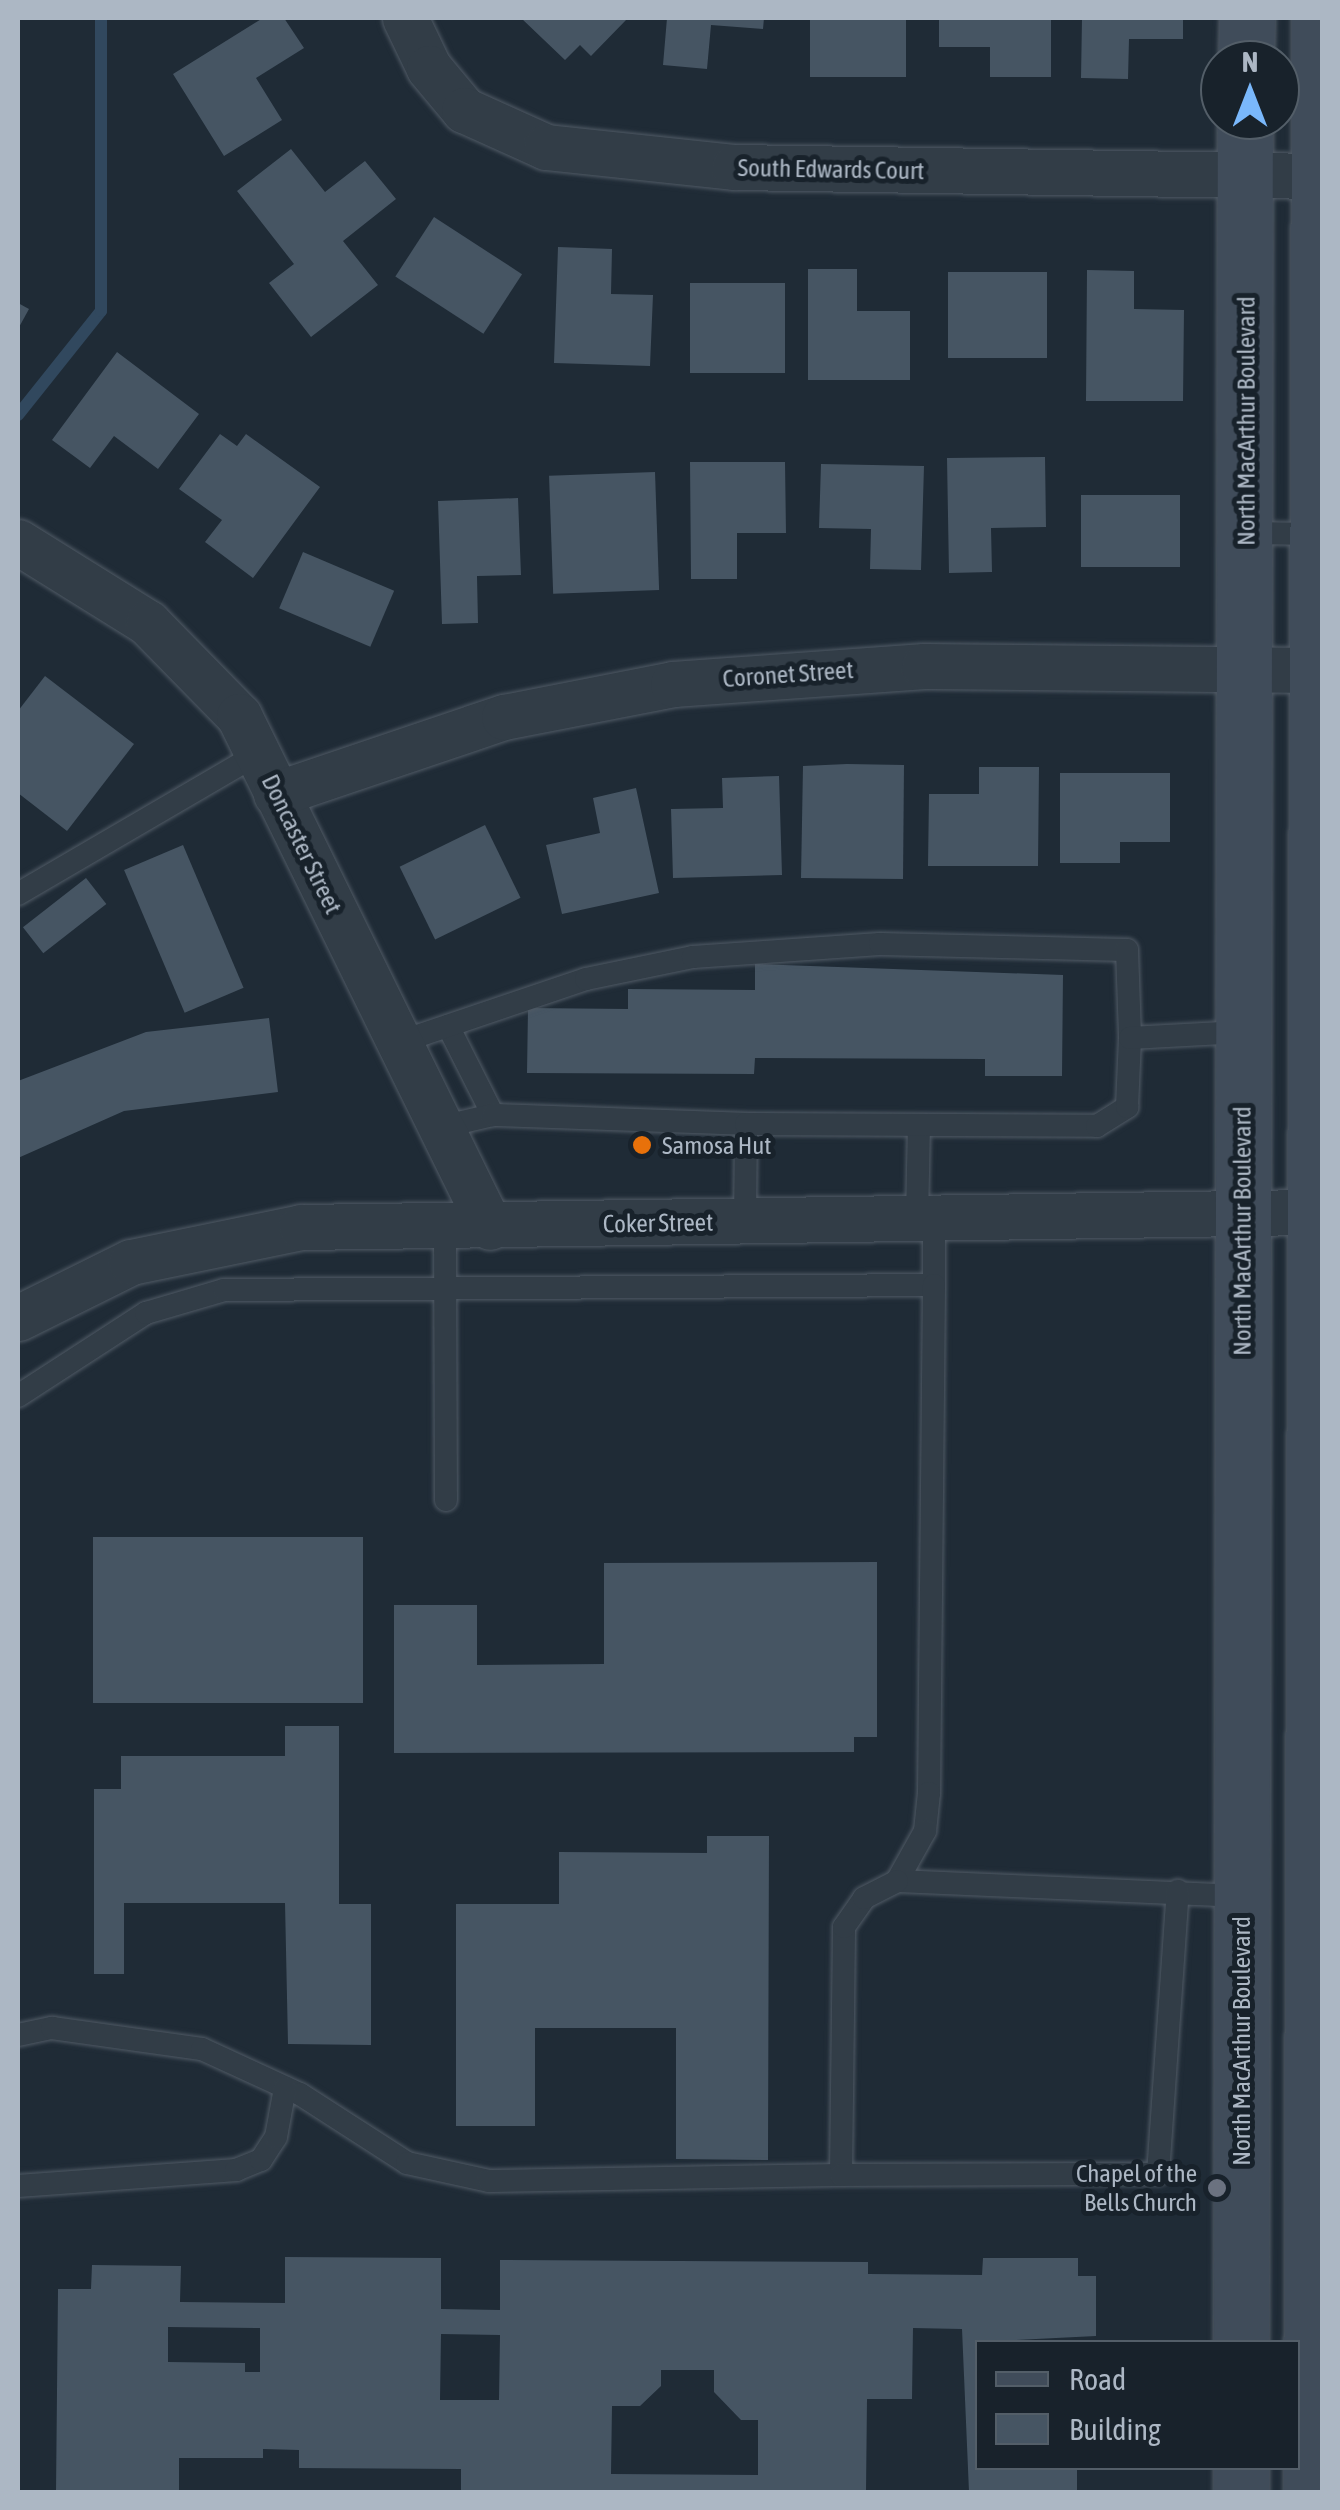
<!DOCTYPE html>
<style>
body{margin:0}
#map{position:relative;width:1340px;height:2510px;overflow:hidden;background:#1f2b36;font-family:"Asap Condensed",sans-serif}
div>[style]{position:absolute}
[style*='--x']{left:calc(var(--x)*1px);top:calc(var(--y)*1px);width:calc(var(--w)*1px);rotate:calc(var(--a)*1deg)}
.stream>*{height:12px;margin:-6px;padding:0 6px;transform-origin:6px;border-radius:6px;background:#31485e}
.building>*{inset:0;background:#465563;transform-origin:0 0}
.roads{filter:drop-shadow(0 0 2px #505a65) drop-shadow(0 0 2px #505a65)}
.service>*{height:22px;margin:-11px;padding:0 11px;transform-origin:11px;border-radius:11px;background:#323d47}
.minor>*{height:45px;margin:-22.5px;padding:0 22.5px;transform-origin:22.5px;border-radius:22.5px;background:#323d47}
.secondary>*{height:55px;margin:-27.5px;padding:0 27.5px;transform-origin:27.5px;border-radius:27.5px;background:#404c5a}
.dots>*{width:28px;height:28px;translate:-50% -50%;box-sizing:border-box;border:5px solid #18222b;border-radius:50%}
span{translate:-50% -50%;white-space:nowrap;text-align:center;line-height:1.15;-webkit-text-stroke:10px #18222b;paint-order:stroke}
.street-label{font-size:25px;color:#acb7c4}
.poi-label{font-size:25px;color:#acb7c4}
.left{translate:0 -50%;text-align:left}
.right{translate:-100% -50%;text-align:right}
.frame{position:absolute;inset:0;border:20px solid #acb7c4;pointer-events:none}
.legend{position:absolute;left:975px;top:2340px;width:325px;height:130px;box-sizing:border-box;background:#18222b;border:2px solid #535e68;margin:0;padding:12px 18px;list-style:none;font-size:30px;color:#acb7c4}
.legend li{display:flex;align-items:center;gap:20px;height:50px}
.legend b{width:50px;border:2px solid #535e68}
.north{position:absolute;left:1200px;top:40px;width:100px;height:100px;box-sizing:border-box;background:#18222b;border:2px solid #535e68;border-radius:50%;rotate:0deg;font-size:28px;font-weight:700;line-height:40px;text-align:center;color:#acb7c4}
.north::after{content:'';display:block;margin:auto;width:35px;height:45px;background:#7ab8fb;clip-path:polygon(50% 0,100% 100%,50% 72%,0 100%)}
</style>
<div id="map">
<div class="stream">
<i style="--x:18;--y:415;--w:133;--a:-51.4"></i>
<i style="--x:101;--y:311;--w:293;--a:-90"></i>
</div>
<div class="building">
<i style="clip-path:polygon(263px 18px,284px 18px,304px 48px,256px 78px,282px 120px,224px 156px,173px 74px)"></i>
<i style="clip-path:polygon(521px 18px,625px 18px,627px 19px,591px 56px,580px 45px,565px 60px)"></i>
<i style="clip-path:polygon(667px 18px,764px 18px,763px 29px,711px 25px,707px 69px,663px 65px)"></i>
<i style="left:810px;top:18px;width:96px;height:59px"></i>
<i style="clip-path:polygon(939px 18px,1051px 18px,1051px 77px,990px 77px,990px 47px,939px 47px)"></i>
<i style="clip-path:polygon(1082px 18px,1183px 18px,1183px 39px,1129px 39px,1128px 79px,1081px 78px)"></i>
<i style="clip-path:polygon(291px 149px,325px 192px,365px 161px,396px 199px,343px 241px,378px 285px,311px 337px,269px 283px,294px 264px,237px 191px)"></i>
<i style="left:434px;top:217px;width:105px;height:71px;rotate:33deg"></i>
<i style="clip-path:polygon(558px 247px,612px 249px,611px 294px,653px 295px,650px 366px,554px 363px)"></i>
<i style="clip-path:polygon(808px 269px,857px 269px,857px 311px,910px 311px,910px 380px,808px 380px)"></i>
<i style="clip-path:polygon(1087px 270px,1134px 271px,1134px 309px,1184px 310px,1183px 401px,1086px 401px)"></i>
<i style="left:948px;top:272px;width:99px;height:86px"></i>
<i style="left:690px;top:283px;width:95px;height:90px"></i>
<i style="clip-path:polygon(18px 303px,29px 309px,18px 329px)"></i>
<i style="clip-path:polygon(117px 352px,199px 414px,158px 469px,114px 436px,90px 468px,52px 440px)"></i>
<i style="clip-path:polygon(220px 434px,237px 446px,246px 434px,320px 487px,253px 578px,205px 542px,222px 520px,179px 489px)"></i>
<i style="clip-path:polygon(1045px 457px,1046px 527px,991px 528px,992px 572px,949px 573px,947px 458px)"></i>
<i style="clip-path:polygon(690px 462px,785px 462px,786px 533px,737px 533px,737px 579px,691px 579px)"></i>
<i style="clip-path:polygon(821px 464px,924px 466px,921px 570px,870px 569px,871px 529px,819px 528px)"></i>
<i style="left:655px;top:472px;width:118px;height:106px;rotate:88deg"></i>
<i style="left:1081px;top:495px;width:99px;height:72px"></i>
<i style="clip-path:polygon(518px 498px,521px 575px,477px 576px,478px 623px,442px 624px,438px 501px)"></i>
<i style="left:303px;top:552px;width:99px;height:61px;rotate:23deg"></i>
<i style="clip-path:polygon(45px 676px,134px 744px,67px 831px,18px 793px,18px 711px)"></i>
<i style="clip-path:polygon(847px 764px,904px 765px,903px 879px,801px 878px,803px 766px)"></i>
<i style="clip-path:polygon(979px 767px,1039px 767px,1038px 866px,928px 866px,929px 794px,979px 794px)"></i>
<i style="clip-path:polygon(1060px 773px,1170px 773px,1170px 842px,1120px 842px,1120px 863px,1060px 863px)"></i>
<i style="clip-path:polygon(779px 776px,782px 875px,673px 878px,671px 809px,723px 808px,722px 778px)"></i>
<i style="clip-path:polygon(636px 788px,659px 893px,562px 914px,546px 845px,600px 833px,593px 798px)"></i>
<i style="left:485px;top:825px;width:81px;height:95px;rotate:64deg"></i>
<i style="left:183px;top:845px;width:155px;height:64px;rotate:67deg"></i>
<i style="left:86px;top:878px;width:33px;height:80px;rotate:52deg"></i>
<i style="clip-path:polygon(755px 964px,1063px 975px,1062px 1076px,985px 1076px,985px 1059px,755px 1058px,754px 1074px,527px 1073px,528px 1008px,628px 1009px,628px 989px,755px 990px)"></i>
<i style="clip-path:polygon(269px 1018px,278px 1092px,124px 1111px,18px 1158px,18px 1081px,146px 1032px)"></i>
<i style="left:93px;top:1537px;width:270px;height:166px"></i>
<i style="clip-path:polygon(877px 1562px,877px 1737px,854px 1737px,854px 1752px,394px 1753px,394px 1605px,477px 1605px,477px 1665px,604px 1664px,604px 1563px)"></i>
<i style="clip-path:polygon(285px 1726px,339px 1726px,339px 1904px,371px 1904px,371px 2045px,288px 2044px,285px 1903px,124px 1903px,124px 1974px,94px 1974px,94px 1789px,121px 1789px,121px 1756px,285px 1756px)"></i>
<i style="clip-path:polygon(707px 1836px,769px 1836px,768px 2160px,676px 2159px,676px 2028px,535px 2028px,535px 2126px,456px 2126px,456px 1904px,559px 1904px,559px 1852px,707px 1853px)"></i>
<i style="clip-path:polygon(evenodd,285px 2257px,441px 2258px,441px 2309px,500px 2310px,500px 2260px,868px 2262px,868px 2274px,982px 2275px,983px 2258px,1078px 2258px,1078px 2276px,1096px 2276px,1096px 2336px,978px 2342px,978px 2468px,1077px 2468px,1077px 2492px,969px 2492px,962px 2329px,913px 2328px,912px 2399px,867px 2399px,866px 2492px,461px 2492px,461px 2469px,299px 2468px,299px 2450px,263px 2449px,263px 2458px,179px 2458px,179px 2492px,56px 2492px,58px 2289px,91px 2289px,92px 2265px,181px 2266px,180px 2302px,285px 2303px,285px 2257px,168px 2327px,260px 2328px,260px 2372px,245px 2372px,245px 2363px,168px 2362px,168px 2327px,285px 2257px,441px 2334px,500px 2335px,499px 2400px,440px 2400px,441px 2334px,285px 2257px,661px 2370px,714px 2370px,714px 2392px,741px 2420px,758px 2420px,758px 2475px,611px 2474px,612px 2406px,640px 2406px,661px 2386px,661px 2370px)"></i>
</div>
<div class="roads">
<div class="service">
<i style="--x:1280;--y:91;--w:39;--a:1"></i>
<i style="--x:1246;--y:533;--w:72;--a:0.8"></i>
<i style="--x:18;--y:894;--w:278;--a:-30.3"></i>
<i style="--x:448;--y:1026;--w:100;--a:63.2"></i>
<i style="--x:400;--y:1042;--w:196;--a:-18.7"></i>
<i style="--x:586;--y:979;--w:109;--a:-11.6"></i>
<i style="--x:693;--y:957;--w:187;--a:-4"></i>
<i style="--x:880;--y:944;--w:247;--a:1.4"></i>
<i style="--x:1127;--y:950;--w:88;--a:88"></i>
<i style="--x:441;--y:1127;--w:53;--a:-13"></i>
<i style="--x:493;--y:1115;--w:253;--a:2"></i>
<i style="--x:917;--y:1219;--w:92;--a:-88.8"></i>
<i style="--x:934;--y:1219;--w:66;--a:90"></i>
<i style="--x:745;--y:1222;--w:98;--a:-89.4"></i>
<i style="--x:746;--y:1124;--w:351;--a:0.3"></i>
<i style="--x:1097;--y:1126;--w:36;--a:-32"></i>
<i style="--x:1127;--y:1107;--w:69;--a:-87.5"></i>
<i style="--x:1130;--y:1038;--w:111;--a:-3.1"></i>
<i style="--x:445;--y:1227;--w:273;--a:89.8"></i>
<i style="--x:18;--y:1396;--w:153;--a:-33"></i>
<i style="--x:146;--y:1313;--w:81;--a:-16.4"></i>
<i style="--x:224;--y:1290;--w:710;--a:-0.4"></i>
<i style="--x:934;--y:1285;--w:508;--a:90.56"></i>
<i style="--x:929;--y:1793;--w:38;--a:96"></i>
<i style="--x:925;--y:1831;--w:57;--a:119.2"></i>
<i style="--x:897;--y:1881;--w:345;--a:2.5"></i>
<i style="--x:18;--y:2035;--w:35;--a:-12"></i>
<i style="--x:52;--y:2028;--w:151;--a:8"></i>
<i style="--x:202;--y:2049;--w:108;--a:24.7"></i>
<i style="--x:300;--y:2094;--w:127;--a:32.8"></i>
<i style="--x:407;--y:2163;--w:84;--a:12.4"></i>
<i style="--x:489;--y:2181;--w:352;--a:-1"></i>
<i style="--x:841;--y:2175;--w:248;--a:-89.3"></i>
<i style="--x:844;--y:1927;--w:35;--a:-55"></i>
<i style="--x:864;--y:1898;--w:37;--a:-27"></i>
<i style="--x:841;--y:2175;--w:317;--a:-0.2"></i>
<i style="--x:1158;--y:2174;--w:284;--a:-86"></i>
<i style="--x:18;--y:2186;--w:219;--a:-4.2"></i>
<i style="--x:236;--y:2170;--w:27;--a:-22"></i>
<i style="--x:261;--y:2160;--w:27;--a:-57"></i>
<i style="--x:276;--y:2137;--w:50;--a:-79.6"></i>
</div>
<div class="minor">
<i style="--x:405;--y:18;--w:55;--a:64.4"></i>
<i style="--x:429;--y:68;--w:55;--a:50.2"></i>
<i style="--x:464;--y:110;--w:90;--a:24.3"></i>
<i style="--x:546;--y:147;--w:189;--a:6.1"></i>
<i style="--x:734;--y:167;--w:584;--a:0.88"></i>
<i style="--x:18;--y:542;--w:153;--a:31.9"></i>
<i style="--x:148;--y:623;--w:130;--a:45.6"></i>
<i style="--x:239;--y:716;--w:569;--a:63.84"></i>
<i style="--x:276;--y:794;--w:241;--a:-18.7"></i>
<i style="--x:504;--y:717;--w:172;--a:-11"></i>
<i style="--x:673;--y:684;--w:252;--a:-4.1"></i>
<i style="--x:924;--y:666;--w:391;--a:0.6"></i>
<i style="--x:18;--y:1318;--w:126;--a:-26.4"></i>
<i style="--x:131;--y:1262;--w:174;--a:-11.6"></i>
<i style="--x:301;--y:1227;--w:1014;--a:-0.85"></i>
</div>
<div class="secondary">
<i style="--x:1246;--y:60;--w:42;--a:-88.6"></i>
<i style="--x:1241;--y:2342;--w:2222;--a:-89.9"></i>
<i style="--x:1241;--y:2492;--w:24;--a:-90"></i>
<i style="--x:1311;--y:2492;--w:2474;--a:-89.81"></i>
</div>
</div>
<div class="dots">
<i style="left:642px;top:1145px;background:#e8710a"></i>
<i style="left:1217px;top:2188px;background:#6b7280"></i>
</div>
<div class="street-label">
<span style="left:831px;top:169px;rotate:1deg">South Edwards Court</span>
<span style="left:1246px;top:421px;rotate:-90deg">North MacArthur Boulevard</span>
<span style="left:788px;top:674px;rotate:-4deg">Coronet Street</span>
<span style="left:302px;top:844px;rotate:64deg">Doncaster Street</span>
<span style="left:658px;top:1223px;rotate:-1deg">Coker Street</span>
<span style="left:1242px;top:1231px;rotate:-90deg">North MacArthur Boulevard</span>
<span style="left:1241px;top:2041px;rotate:-90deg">North MacArthur Boulevard</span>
</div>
<div class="poi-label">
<span class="left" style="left:662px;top:1145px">Samosa Hut</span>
<span class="right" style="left:1197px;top:2188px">Chapel of the<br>Bells Church</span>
</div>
<div class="frame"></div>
<ul class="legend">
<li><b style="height:12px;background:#404c5a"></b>Road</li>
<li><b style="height:28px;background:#465563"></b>Building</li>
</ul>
<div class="north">N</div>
</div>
